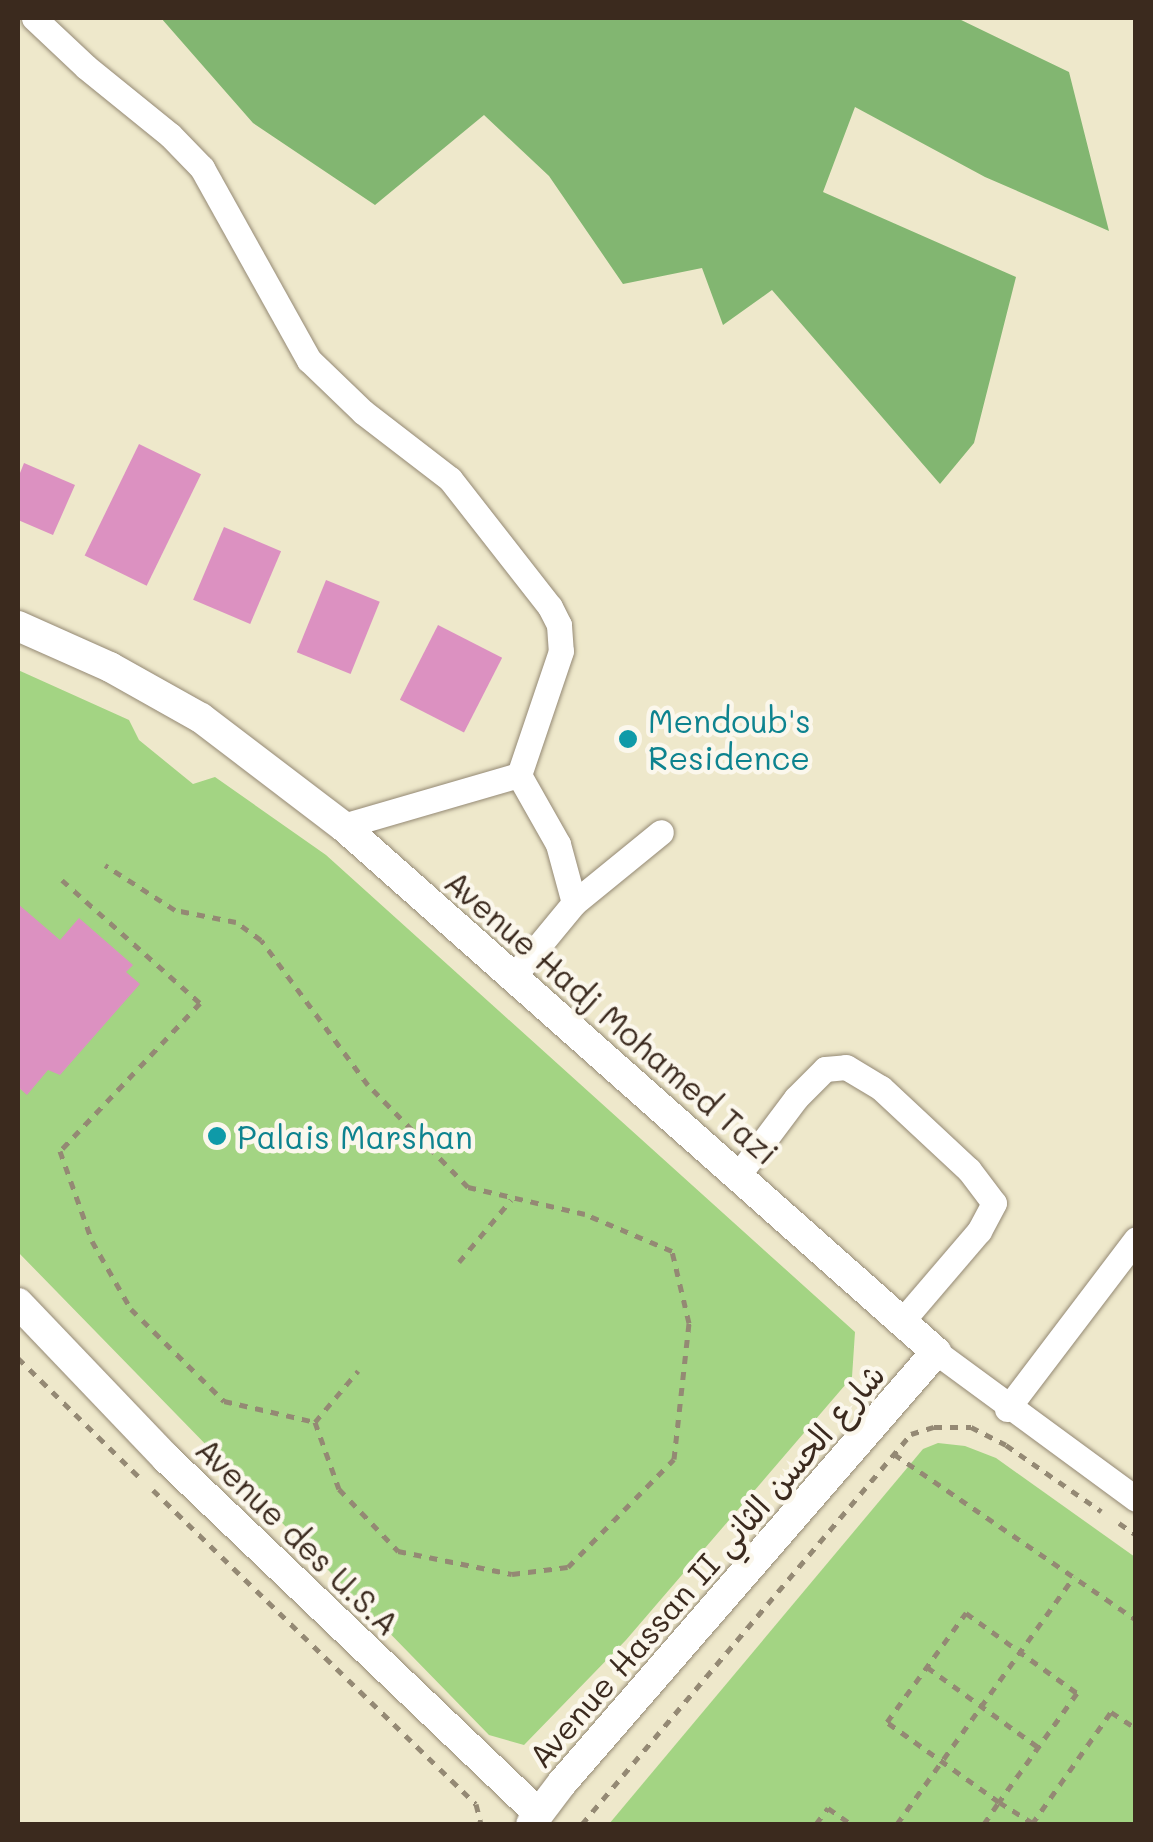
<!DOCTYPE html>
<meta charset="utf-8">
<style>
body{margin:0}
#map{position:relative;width:1153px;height:1842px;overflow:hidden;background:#eee8cb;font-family:Mali,"Playpen Sans Arabic",sans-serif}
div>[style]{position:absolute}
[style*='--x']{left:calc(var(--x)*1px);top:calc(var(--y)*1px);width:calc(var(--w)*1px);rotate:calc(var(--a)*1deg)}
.green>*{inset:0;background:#a3d483}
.forest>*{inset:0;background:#82b671}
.building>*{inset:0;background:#dc91c1;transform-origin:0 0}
.path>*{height:5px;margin-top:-2.5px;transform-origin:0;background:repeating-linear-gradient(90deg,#948974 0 8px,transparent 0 16px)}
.roads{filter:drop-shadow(0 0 2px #948974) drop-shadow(0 0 2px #948974)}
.minor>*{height:25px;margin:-12.5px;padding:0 12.5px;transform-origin:12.5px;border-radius:12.5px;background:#fff}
.tertiary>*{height:30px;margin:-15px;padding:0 15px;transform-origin:15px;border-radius:15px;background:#fff}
.dots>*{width:28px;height:28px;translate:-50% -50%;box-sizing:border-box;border:5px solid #fbf7ec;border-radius:50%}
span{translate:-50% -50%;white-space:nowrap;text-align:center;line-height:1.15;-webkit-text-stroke:9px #fbf7ec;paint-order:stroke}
.culture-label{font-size:32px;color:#0d838f}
.left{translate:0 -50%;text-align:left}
.street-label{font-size:32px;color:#3b2a1e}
.frame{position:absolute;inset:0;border:20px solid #3b2a1e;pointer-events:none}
</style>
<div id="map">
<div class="green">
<i style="clip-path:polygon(18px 670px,129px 720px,139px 740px,193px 784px,215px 777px,326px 855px,855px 1332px,852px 1377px,626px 1640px,524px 1745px,489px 1735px,18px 1252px)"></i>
<i style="clip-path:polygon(938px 1443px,965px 1446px,996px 1458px,1135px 1557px,1135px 1824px,609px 1824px,923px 1449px)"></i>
</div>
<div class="forest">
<i style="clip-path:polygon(161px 18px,957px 18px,1069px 72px,1109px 231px,985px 177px,855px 107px,823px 192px,1016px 277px,974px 443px,940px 484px,772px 290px,723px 325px,702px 268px,623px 284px,549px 176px,484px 115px,375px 205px,253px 123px)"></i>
</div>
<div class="building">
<i style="left:139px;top:444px;width:69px;height:124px;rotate:26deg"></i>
<i style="clip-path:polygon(24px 463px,75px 485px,53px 535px,18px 520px,18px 478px)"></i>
<i style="left:224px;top:527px;width:62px;height:79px;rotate:23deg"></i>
<i style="left:326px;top:580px;width:58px;height:78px;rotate:22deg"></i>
<i style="left:438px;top:625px;width:72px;height:84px;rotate:27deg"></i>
<i style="clip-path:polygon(18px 904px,60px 940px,79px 918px,133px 965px,126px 972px,140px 984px,60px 1075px,48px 1070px,27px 1095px,18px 1087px)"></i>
</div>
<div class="path">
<i style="--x:62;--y:880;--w:185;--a:41.7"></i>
<i style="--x:200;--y:1003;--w:204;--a:133.4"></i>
<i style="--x:60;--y:1151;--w:96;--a:70.4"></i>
<i style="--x:92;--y:1241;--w:78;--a:60.2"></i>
<i style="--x:131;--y:1309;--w:131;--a:44.7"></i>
<i style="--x:224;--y:1401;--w:93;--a:13"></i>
<i style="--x:315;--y:1422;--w:71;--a:70.3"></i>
<i style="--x:339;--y:1489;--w:86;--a:46.4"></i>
<i style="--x:398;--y:1551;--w:116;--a:11.4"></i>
<i style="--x:512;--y:1574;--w:56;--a:-7.1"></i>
<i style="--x:568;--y:1567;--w:151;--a:-45.5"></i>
<i style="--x:674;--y:1459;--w:137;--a:-83.7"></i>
<i style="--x:689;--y:1323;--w:74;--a:-103.3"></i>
<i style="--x:672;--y:1251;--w:95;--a:-157"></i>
<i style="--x:585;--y:1214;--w:120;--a:-167"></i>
<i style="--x:468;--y:1187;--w:143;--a:-134.4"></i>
<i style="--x:368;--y:1085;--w:180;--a:-126.4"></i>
<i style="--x:261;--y:940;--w:31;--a:-144"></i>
<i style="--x:236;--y:922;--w:62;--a:-168.9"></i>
<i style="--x:175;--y:910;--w:83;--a:-147.3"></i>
<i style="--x:459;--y:1262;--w:81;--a:-50"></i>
<i style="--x:18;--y:1358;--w:173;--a:44.5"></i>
<i style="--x:315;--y:1422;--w:67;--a:-49.9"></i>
<i style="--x:894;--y:1454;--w:293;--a:34.4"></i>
<i style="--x:153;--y:1490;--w:450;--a:44.2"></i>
<i style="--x:476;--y:1804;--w:21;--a:76"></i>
<i style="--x:1119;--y:1523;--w:21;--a:35"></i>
<i style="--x:966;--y:1613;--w:137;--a:35.8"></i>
<i style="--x:1077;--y:1693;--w:134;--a:125.6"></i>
<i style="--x:999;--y:1802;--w:138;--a:-144.5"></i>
<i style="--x:887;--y:1722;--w:135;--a:-54.1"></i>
<i style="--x:927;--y:1667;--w:137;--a:35.8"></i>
<i style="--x:582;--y:1824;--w:510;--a:-49.85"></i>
<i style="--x:911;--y:1434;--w:24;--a:-17"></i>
<i style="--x:934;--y:1427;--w:37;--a:0"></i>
<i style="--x:971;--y:1427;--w:39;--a:27"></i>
<i style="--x:1006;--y:1445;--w:116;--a:34.8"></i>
<i style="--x:816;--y:1824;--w:20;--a:-53"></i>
<i style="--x:828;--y:1808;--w:28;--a:35"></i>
<i style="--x:897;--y:1824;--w:304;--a:-54.4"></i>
<i style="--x:984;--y:1824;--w:27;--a:-56"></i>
<i style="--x:999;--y:1802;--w:40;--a:32"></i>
<i style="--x:1032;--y:1824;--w:137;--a:-54.8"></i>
<i style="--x:1111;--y:1712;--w:30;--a:33"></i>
</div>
<div class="roads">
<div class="minor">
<i style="--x:34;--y:18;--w:71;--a:43.3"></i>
<i style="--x:86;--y:67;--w:108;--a:39"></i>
<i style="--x:170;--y:135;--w:46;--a:45.9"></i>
<i style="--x:202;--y:168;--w:220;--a:60.9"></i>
<i style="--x:309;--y:360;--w:75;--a:43.9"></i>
<i style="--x:363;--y:412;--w:110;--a:37.6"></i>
<i style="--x:450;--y:479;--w:162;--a:52"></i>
<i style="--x:550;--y:607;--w:20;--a:63"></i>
<i style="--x:559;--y:625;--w:26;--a:86"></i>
<i style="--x:561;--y:651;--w:131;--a:108.7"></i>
<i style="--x:343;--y:826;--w:183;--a:-16.2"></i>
<i style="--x:574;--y:903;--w:112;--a:-39.2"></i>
<i style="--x:513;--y:977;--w:96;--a:-50.5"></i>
<i style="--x:574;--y:903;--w:61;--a:-105.2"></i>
<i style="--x:558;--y:844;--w:79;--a:-119.5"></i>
<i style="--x:739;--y:1174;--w:95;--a:-53.1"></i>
<i style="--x:796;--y:1098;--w:41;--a:-45"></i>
<i style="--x:825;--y:1069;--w:21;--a:-5"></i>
<i style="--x:846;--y:1067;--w:41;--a:31"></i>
<i style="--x:881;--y:1088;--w:120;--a:43"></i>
<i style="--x:969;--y:1170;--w:41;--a:52.9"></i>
<i style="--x:994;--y:1203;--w:32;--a:118"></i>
<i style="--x:979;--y:1231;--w:118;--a:130.5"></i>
<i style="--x:936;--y:1352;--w:248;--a:36.3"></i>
<i style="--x:1007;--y:1409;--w:213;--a:-52.8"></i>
</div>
<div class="tertiary">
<i style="--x:18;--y:626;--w:101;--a:24"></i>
<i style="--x:110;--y:667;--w:104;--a:29.3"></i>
<i style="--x:201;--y:718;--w:178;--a:37.3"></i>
<i style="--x:343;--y:826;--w:793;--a:41.57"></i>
<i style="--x:936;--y:1352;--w:571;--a:130.95"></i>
<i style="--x:562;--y:1783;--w:51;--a:127.1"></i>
<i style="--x:18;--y:1303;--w:214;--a:46.3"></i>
<i style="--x:166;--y:1458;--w:514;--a:43.66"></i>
</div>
</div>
<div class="dots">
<i style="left:628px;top:739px;background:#0f9aa8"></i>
<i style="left:217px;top:1136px;background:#0f9aa8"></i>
</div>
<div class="culture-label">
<span class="left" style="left:648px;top:739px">Mendoub's<br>Residence</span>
<span class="left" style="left:237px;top:1136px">Palais Marshan</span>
</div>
<div class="street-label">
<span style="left:612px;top:1017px;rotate:41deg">Avenue Hadj Mohamed Tazi</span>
<span style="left:298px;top:1536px;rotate:44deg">Avenue des U.S.A</span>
<span style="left:706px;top:1565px;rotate:-49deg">Avenue Hassan II شارع الحسن الثاني</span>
</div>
<div class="frame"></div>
</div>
